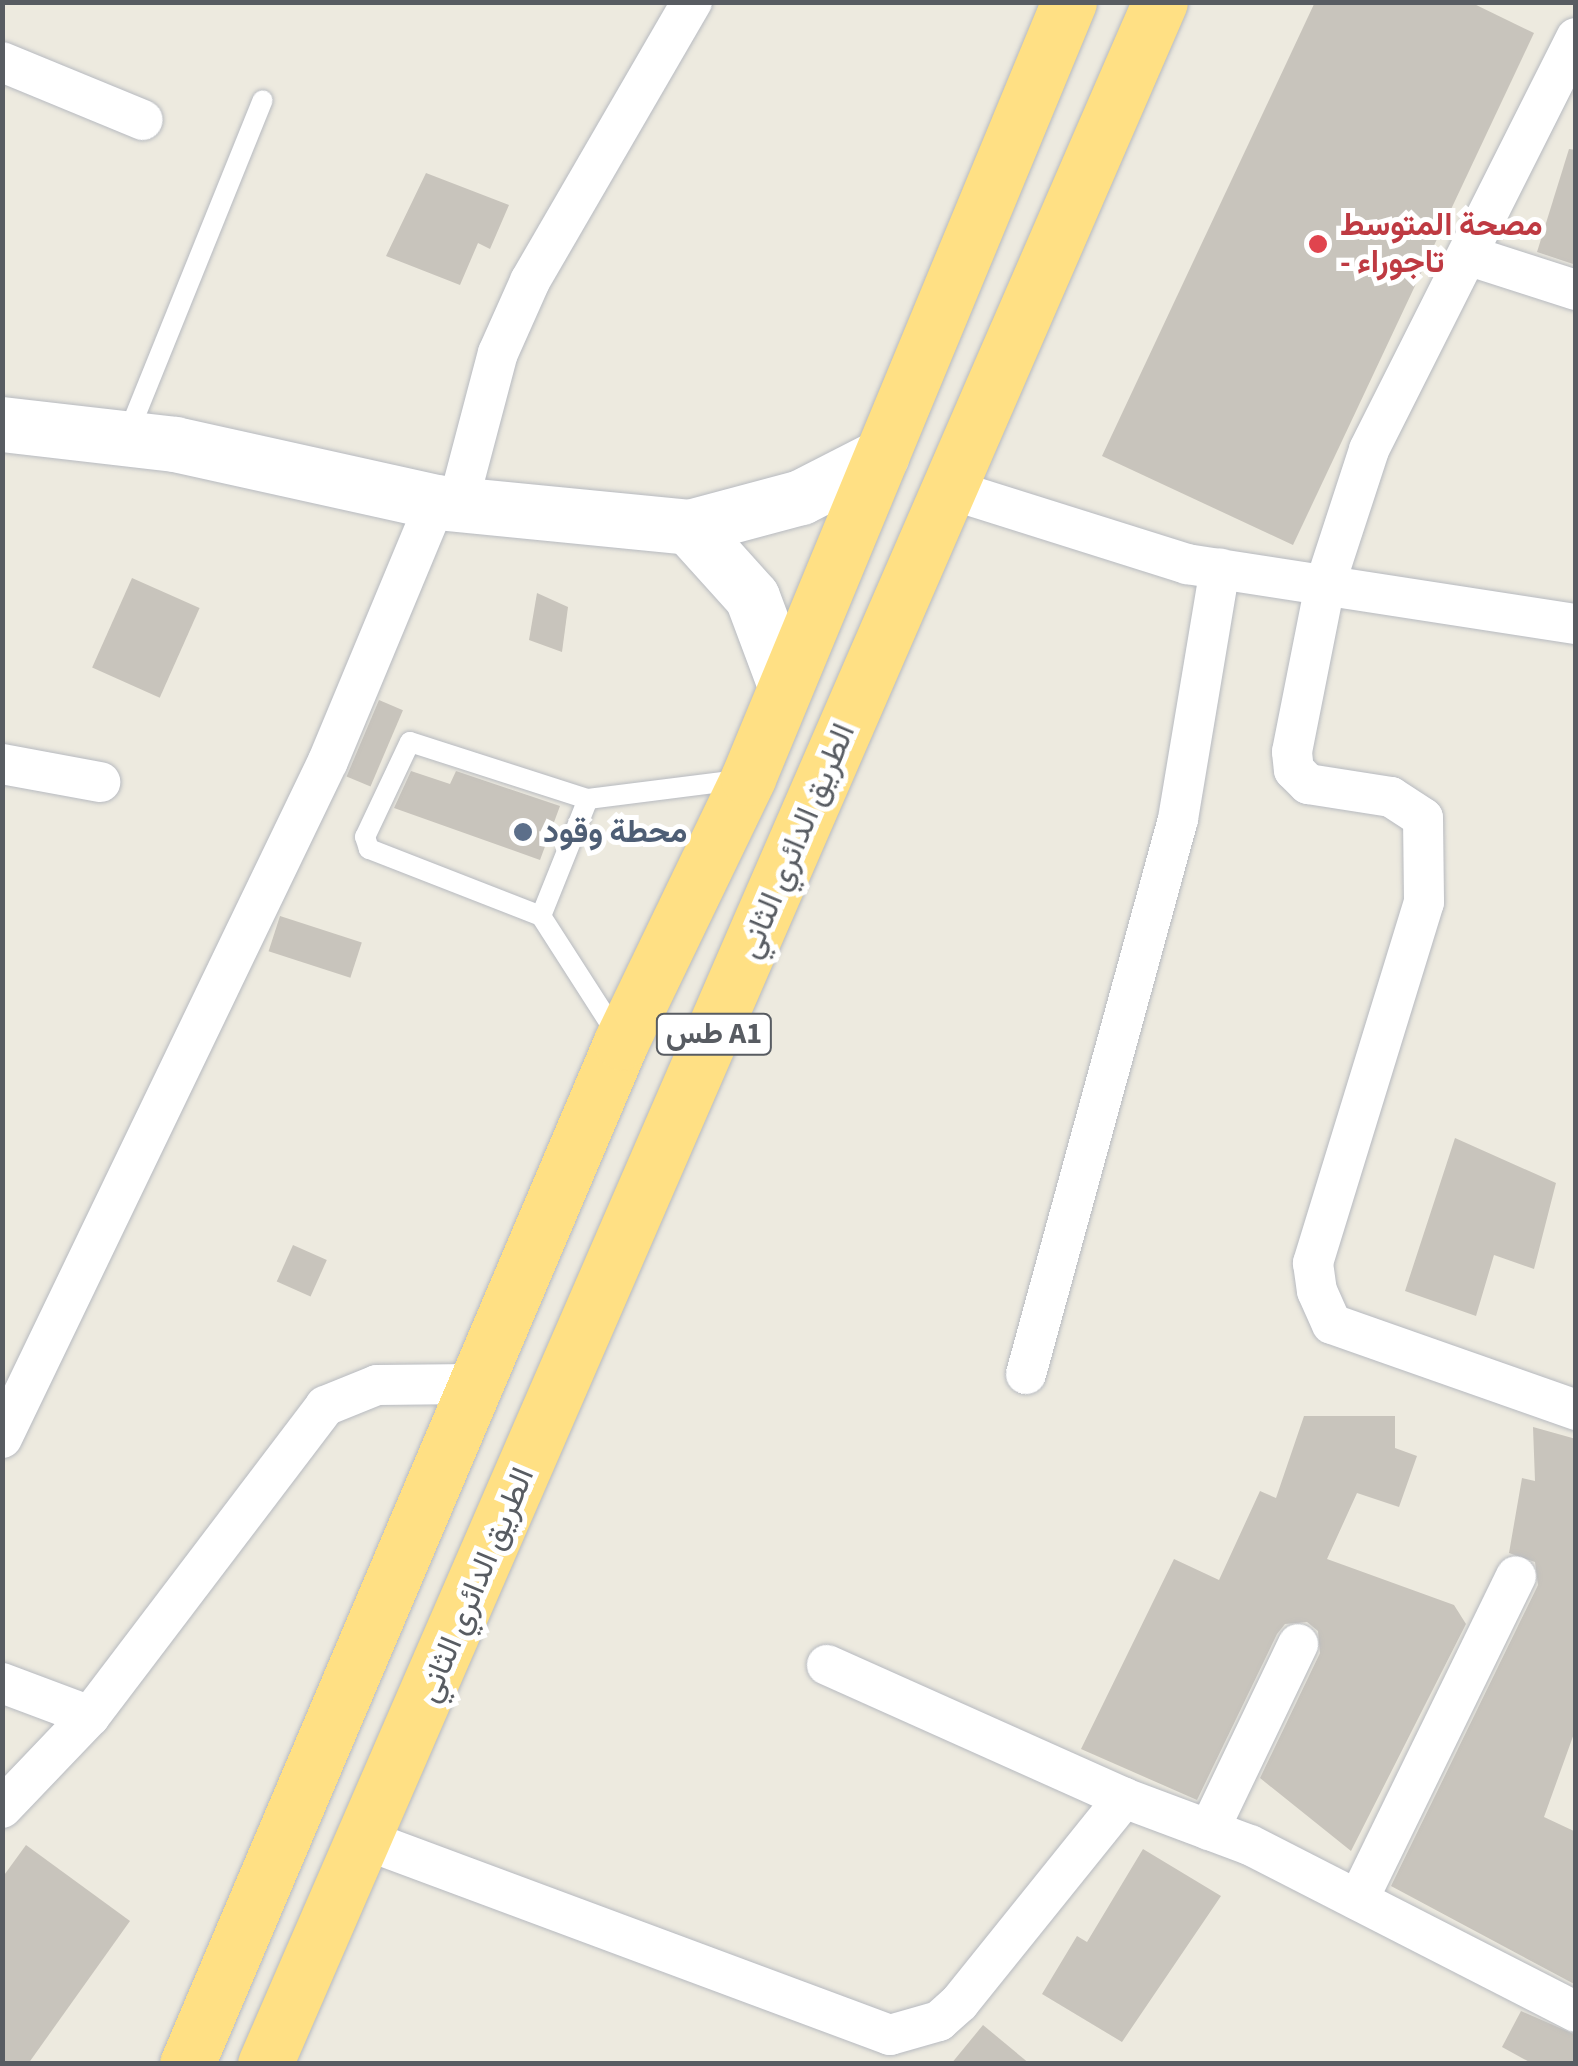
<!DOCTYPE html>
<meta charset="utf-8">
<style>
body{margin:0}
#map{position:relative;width:1578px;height:2066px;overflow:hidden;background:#edeadf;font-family:"Source Sans 3",Vazirmatn,sans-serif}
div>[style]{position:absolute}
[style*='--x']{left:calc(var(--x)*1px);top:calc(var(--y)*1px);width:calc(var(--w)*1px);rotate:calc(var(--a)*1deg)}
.building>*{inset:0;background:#c8c4bc;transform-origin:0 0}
.roads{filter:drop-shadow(0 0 2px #b7bac0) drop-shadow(0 0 2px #b7bac0)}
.lane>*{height:20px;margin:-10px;padding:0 10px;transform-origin:10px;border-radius:10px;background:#fff}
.street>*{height:40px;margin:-20px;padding:0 20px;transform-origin:20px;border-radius:20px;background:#fff}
.secondary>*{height:55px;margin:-27.5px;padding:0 27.5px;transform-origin:27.5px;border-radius:27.5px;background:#fff}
.highway>*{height:55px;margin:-27.5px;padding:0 27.5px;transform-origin:27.5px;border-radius:27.5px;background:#ffe084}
.dots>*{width:28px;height:28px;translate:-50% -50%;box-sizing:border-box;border:5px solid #fff;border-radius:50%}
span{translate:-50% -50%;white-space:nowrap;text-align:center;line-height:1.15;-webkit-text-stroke:10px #fff;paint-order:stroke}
.shield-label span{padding:2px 8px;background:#fff;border:2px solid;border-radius:8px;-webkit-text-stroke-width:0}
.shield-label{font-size:30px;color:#585c62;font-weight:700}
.health-label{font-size:32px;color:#be3a42;font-weight:700}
.left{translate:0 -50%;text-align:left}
.service-label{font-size:32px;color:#4e5e75;font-weight:700}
.street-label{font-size:32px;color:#585c62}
.frame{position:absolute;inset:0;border:5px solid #585c62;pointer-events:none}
</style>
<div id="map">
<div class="building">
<i style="clip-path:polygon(1315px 2px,1470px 2px,1534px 33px,1293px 545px,1102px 456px)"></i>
<i style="clip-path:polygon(1569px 149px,1576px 150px,1576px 265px,1537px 252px)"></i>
<i style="clip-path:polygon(426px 173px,509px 205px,490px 249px,478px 243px,460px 285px,386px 256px)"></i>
<i style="left:132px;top:578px;width:74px;height:98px;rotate:24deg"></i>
<i style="clip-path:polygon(537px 593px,568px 607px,562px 652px,529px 640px)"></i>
<i style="left:379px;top:700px;width:26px;height:83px;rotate:23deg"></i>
<i style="clip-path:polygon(411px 771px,450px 784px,456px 771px,560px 806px,540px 860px,394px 808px)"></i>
<i style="left:280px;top:916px;width:86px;height:37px;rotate:18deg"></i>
<i style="clip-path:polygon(1455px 1138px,1556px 1183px,1534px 1269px,1494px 1255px,1476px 1316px,1405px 1291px)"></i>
<i style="left:293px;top:1245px;width:37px;height:40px;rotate:24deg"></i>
<i style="clip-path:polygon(1304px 1416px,1395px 1416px,1395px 1448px,1417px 1456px,1399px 1507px,1357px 1493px,1327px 1559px,1454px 1605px,1466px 1624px,1351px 1851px,1260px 1778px,1320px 1653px,1318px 1631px,1307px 1622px,1285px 1624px,1277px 1634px,1197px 1800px,1081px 1749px,1174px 1559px,1219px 1580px,1260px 1491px,1276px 1498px)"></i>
<i style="clip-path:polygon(1533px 1427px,1576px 1439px,1576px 1728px,1544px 1817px,1576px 1832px,1576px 1985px,1391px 1886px,1538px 1585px,1535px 1562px,1509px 1553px,1522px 1478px,1535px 1481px)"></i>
<i style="clip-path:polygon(26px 1845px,130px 1921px,28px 2064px,2px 2064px,2px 1878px)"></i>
<i style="clip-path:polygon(1143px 1849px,1221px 1896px,1122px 2042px,1042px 1994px,1077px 1936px,1087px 1942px)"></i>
<i style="clip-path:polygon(1521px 2011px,1576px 2035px,1576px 2064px,1533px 2064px,1502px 2047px)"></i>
<i style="clip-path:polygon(983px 2025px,1030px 2064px,951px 2064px)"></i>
</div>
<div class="roads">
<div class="lane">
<i style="--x:127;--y:436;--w:362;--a:-68"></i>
<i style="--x:541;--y:916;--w:185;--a:-158.7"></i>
<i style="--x:369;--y:849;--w:13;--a:-108"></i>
<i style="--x:365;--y:837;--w:105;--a:-64.7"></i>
<i style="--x:410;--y:742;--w:187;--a:17.8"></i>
<i style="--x:618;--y:1036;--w:143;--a:-122.7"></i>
<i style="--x:541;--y:916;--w:126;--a:-68.1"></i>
<i style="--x:588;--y:799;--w:152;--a:-7.2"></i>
</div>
<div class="street">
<i style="--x:1576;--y:38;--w:461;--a:116.7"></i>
<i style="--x:1369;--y:450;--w:142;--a:108.1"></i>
<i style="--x:1325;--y:585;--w:170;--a:101.2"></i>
<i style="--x:1292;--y:752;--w:18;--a:84"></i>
<i style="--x:1294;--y:770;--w:20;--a:45"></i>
<i style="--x:1308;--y:784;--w:84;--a:8.9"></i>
<i style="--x:1391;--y:797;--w:38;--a:33"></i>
<i style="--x:1423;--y:818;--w:84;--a:89.3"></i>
<i style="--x:1424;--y:902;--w:378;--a:107.1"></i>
<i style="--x:1313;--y:1263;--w:28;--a:82"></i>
<i style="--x:1317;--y:1291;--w:36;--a:66"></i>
<i style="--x:1332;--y:1324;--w:259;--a:19.4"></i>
<i style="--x:2;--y:62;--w:152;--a:22.4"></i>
<i style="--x:1470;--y:256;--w:111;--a:17.8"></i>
<i style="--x:949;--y:489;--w:250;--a:17.5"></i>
<i style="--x:1187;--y:564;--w:394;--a:8.8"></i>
<i style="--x:458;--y:504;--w:156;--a:-75.2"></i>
<i style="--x:498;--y:353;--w:79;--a:-66"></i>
<i style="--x:530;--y:281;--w:323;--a:-59.9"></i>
<i style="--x:2;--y:764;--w:100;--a:10.4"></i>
<i style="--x:1026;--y:1374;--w:575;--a:-74.68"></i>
<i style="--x:1178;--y:819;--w:254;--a:-80.5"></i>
<i style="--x:2;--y:1438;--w:751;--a:-64.29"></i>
<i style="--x:328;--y:761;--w:281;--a:-67.4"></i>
<i style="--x:827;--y:1665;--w:325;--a:24.1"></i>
<i style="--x:2;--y:1683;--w:94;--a:20.6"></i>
<i style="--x:2;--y:1808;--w:127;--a:-46.3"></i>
<i style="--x:90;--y:1716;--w:389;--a:-52.8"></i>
<i style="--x:325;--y:1406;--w:56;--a:-22"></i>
<i style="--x:377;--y:1385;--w:95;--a:-0.6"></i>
<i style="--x:1209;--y:1830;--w:206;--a:-64.4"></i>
<i style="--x:366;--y:1840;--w:559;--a:20.41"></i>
<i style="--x:890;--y:2035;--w:51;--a:-15.9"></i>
<i style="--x:939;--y:2021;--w:28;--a:-42"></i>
<i style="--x:960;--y:2002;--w:262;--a:-51.2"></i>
<i style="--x:1124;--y:1798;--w:134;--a:20.5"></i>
<i style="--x:1250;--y:1845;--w:366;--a:27.1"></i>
<i style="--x:1358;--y:1900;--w:360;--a:-64"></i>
</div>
<div class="secondary">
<i style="--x:2;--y:424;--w:174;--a:6.6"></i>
<i style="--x:175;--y:444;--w:267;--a:12.5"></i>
<i style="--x:436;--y:502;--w:254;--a:5.6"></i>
<i style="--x:689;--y:527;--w:116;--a:-15"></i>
<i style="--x:801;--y:497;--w:90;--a:-27.1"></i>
<i style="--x:689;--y:527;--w:94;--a:48"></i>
<i style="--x:752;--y:597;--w:89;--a:69.5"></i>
</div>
<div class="highway">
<i style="--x:187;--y:2064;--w:1110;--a:-66.99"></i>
<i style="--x:621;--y:1042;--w:293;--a:-64.3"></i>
<i style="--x:748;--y:778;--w:840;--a:-67.53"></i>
<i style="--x:265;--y:2064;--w:2248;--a:-66.54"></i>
</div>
</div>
<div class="dots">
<i style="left:1318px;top:244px;background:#e0444e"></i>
<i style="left:523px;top:832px;background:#5c6f8a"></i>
</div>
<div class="shield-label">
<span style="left:714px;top:1034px">طس A1</span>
</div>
<div class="health-label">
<span class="left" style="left:1340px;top:244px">مصحة المتوسط<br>- تاجوراء</span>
</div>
<div class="service-label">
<span class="left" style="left:543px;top:832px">محطة وقود</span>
</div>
<div class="street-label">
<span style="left:797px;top:841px;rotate:-67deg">الطريق الدائري الثاني</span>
<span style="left:476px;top:1585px;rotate:-67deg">الطريق الدائري الثاني</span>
</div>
<div class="frame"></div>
</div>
